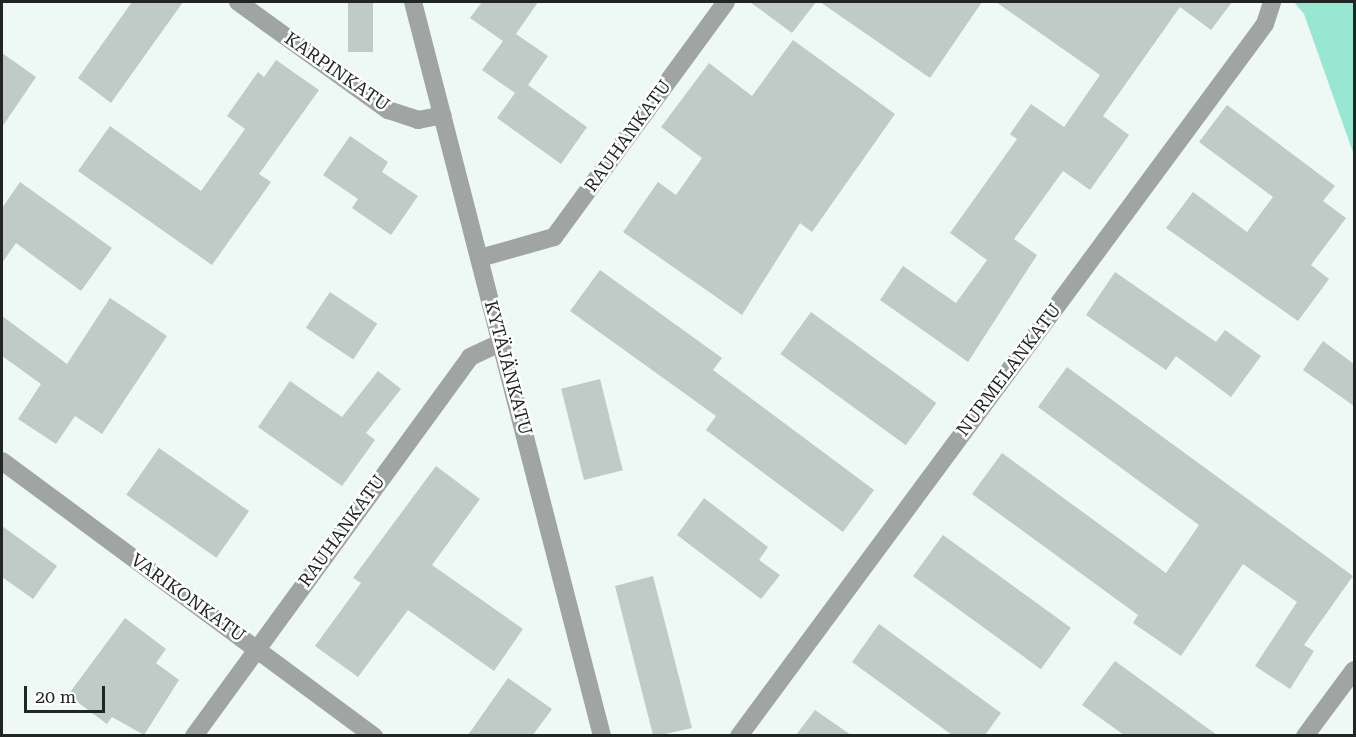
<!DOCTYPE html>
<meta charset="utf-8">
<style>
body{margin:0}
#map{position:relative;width:1356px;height:737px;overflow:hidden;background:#eef8f5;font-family:"Roboto Serif",serif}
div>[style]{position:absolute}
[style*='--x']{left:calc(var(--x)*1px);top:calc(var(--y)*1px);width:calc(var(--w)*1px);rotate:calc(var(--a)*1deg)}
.green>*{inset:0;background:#98e7d2}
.building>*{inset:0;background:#c0cac7;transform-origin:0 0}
.minor>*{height:18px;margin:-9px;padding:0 9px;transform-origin:9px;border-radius:9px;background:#a0a4a3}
span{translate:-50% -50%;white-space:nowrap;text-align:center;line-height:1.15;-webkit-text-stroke:5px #fff;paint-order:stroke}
.street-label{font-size:18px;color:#212524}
.frame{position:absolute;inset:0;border:3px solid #212524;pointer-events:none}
.scale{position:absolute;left:24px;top:686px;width:81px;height:27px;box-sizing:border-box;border:3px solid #212524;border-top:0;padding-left:8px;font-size:18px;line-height:21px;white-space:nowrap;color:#212524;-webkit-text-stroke:4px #fff;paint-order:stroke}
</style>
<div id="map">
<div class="green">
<i style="clip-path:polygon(1294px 2px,1354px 2px,1354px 155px,1304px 14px)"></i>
</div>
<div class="building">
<i style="clip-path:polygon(132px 2px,183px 2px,111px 103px,78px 78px)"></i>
<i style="left:348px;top:2px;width:25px;height:50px"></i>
<i style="clip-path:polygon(482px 2px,538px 2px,516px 34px,548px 56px,528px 85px,587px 127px,561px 164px,497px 118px,515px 93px,482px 70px,503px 41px,470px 18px)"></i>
<i style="clip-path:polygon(750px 2px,816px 2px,792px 33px)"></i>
<i style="clip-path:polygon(820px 2px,982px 2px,930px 78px)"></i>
<i style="clip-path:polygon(996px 2px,1232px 2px,1211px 30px,1180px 7px,1103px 116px,1129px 135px,1090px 190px,1063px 171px,1014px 239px,1037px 255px,968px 362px,880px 300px,903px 266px,956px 303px,987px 260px,950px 233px,1017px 139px,1010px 134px,1031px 104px,1064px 127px,1100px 75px)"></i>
<i style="clip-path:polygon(793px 40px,895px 114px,812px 232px,800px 223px,742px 315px,623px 232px,658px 182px,676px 195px,702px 158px,661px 127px,709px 63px,752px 96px)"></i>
<i style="clip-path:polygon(2px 53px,36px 77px,2px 127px)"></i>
<i style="clip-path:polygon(276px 60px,319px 90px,259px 174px,271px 182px,212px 265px,78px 171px,110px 126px,201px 191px,245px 129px,227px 116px,258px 72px,264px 77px)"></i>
<i style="clip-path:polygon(1227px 105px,1335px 186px,1323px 201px,1346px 218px,1311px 265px,1329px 279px,1298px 321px,1166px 228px,1193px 192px,1247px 232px,1273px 197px,1199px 142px)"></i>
<i style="clip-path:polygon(350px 136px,388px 162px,382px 172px,418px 196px,391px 235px,352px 208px,358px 199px,323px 175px)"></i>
<i style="clip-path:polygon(20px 182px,112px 248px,81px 291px,16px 243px,2px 263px,2px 208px)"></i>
<i style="clip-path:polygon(600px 270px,722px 358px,713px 370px,874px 490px,843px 532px,706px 430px,716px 416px,570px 311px)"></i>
<i style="clip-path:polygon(1115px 272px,1216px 342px,1225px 330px,1261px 356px,1231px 397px,1176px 356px,1166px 370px,1086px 315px)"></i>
<i style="left:330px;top:292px;width:57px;height:43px;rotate:34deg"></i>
<i style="clip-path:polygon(110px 298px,167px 336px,102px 434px,75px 416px,56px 444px,18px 419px,41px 384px,2px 356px,2px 316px,67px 364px)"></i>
<i style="left:811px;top:312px;width:155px;height:52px;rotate:36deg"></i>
<i style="clip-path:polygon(1323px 341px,1354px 364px,1354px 406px,1303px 370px)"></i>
<i style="clip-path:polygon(1067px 367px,1353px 576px,1304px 645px,1314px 651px,1290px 689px,1255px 666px,1297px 602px,1243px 564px,1181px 656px,1133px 623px,1138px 615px,972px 494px,1002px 453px,1166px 573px,1199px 525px,1038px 407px)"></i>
<i style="clip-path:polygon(378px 371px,401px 389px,366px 433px,375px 440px,342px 486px,258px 427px,290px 381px,342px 417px)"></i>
<i style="left:600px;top:379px;width:94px;height:40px;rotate:76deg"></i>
<i style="left:159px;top:448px;width:110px;height:57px;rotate:35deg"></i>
<i style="clip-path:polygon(436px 466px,480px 499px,432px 565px,523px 629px,494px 671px,408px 610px,358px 677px,315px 646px,361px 583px,353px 578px)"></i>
<i style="clip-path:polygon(704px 498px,768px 547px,759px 560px,780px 575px,761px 599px,677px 535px)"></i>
<i style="clip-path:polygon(2px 526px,57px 566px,33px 599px,2px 577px)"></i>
<i style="left:943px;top:535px;width:158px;height:51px;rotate:36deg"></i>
<i style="clip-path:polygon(653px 576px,692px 728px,661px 735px,653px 735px,615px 586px)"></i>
<i style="clip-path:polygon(125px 618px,166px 649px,156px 663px,179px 680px,144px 735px,112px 717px,107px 724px,68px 695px)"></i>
<i style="clip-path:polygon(879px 624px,1001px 713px,985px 735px,952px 735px,852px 662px)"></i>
<i style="clip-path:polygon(1115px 661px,1217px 735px,1124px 735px,1082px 705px)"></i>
<i style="clip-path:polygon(508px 678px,552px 709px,533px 735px,468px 735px)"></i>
<i style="clip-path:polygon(815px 710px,851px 735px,796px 735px)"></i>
</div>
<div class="minor">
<i style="--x:238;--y:2;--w:185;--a:35.8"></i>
<i style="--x:388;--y:110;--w:32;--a:18"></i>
<i style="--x:418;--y:120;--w:25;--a:-11"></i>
<i style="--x:413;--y:2;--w:758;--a:75.56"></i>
<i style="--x:480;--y:258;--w:77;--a:-15.8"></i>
<i style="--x:554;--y:237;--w:291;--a:-53.8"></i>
<i style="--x:2;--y:461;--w:463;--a:36.5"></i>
<i style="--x:194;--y:736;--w:469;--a:-53.9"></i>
<i style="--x:470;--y:357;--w:35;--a:-25"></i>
<i style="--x:739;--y:736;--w:885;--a:-53.54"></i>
<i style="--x:1265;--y:24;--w:23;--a:-72"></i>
<i style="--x:1305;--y:736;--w:82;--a:-53.4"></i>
</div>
<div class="street-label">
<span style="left:337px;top:72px;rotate:35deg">KARPINKATU</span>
<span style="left:628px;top:136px;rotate:-54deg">RAUHANKATU</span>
<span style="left:508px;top:368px;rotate:75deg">KYTÄJÄNKATU</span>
<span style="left:1009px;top:370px;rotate:-53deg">NURMELANKATU</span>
<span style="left:342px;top:531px;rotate:-54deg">RAUHANKATU</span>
<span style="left:188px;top:598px;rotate:36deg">VARIKONKATU</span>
</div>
<div class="frame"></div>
<div class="scale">20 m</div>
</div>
